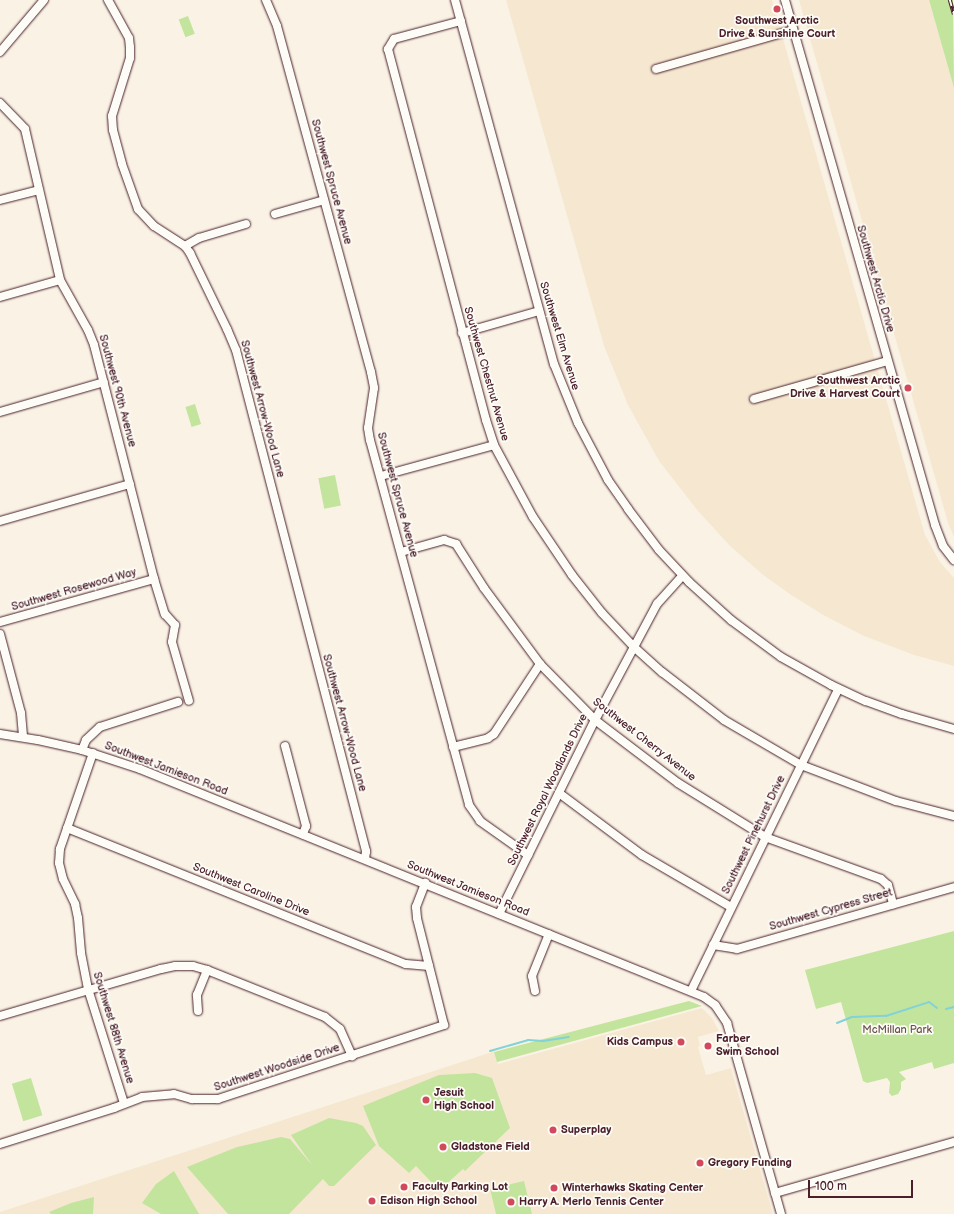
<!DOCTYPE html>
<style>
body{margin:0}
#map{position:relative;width:954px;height:1214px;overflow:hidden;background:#faf3e5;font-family:"Balsamiq Sans",sans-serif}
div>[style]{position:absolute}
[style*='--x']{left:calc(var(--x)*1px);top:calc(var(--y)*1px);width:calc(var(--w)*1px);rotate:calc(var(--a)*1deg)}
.built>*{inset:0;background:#f6e8d0}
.green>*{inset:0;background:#c3e49d;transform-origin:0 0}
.stream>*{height:2px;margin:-1px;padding:0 1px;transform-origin:1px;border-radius:1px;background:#81d2d9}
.roads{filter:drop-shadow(0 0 1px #4a1f2b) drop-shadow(0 0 1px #4a1f2b)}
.minor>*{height:8px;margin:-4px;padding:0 4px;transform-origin:4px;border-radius:4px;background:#fdfcf7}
.rail>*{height:3.5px;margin-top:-1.75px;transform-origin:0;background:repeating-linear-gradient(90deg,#fdfcf7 0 6px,#4a1f2b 0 12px);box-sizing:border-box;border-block:1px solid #4a1f2b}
.dots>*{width:11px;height:11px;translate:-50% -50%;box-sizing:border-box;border:2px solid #fdfcf7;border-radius:50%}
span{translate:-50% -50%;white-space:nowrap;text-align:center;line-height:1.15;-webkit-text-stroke:3.5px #fdfcf7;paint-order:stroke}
.poi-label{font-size:11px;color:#4a1f2b;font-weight:700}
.right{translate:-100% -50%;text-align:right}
.left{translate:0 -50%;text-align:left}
.street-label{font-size:11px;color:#4a1f2b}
.park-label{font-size:11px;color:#685048}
.scale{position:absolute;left:808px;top:1180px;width:105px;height:18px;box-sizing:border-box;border:2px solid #4a1f2b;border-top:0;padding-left:5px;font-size:12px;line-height:14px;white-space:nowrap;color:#4a1f2b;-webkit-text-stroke:3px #fdfcf7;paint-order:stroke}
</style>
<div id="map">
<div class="built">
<i style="clip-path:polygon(506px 0,772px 0,925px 535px,940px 562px,954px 578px,954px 666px,914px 655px,864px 636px,825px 616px,791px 595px,762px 574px,730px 546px,698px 511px,659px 461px,628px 405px,604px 346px)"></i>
<i style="clip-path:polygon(799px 0,929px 0,954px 88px,954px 537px,948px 523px)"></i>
<i style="clip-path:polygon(702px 1008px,712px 1018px,719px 1031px,698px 1037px,700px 1046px,698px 1047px,706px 1075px,731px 1068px,773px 1214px,0 1214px,0 1212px,492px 1052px,494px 1051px,498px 1064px)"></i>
</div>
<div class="green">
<i style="clip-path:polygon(929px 0,953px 0,954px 88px)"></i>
<i style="left:188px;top:16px;width:19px;height:10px;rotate:69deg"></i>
<i style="left:195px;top:404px;width:21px;height:10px;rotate:73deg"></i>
<i style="left:335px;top:475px;width:31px;height:17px;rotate:79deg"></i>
<i style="clip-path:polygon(954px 931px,954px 1063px,934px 1069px,932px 1062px,899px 1072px,906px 1079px,901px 1082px,901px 1089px,898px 1094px,892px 1096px,889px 1093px,890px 1082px,887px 1078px,867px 1083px,863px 1081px,841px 1002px,816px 1009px,805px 970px)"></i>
<i style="clip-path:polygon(689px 1001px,702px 1006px,497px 1062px,494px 1052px)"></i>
<i style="clip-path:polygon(475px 1073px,492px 1078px,510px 1128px,465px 1171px,463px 1169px,442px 1188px,436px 1187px,416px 1166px,409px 1173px,379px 1146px,363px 1106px,439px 1075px)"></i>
<i style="left:31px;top:1078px;width:39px;height:20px;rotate:73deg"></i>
<i style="clip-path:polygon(329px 1118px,356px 1123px,363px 1126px,376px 1145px,334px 1186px,329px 1186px,323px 1179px,289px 1214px,228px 1214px,187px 1167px,237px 1147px,281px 1137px,290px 1139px,312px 1165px,291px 1135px)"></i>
<i style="clip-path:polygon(174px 1171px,199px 1214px,161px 1214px,142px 1203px,156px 1184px)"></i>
<i style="clip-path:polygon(524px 1181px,532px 1214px,496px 1214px,490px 1189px)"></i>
<i style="clip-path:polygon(94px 1197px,93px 1214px,51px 1214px,49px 1212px,71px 1203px)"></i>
</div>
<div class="stream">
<i style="--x:946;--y:1009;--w:8;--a:-14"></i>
<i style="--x:837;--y:1023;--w:16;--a:-22"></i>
<i style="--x:852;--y:1017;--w:34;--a:-2"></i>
<i style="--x:886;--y:1016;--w:45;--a:-18"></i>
<i style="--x:929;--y:1002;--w:10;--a:37"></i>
<i style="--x:490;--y:1051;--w:40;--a:-16"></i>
<i style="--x:528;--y:1040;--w:15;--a:4"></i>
<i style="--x:543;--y:1041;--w:26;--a:-9"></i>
</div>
<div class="roads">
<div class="minor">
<i style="--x:108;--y:0;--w:43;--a:61.1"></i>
<i style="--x:129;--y:38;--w:9;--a:84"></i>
<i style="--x:130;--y:47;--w:11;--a:90"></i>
<i style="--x:130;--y:58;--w:61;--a:107.2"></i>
<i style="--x:112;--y:116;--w:14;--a:86"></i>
<i style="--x:113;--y:130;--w:35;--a:75"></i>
<i style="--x:122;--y:164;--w:48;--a:70.4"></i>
<i style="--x:138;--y:209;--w:23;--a:47"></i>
<i style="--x:154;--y:226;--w:37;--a:33"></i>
<i style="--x:185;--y:246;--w:9;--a:54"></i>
<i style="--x:190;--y:253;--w:85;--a:64"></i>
<i style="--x:227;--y:329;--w:23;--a:67"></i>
<i style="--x:236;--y:350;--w:518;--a:75.45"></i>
<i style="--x:366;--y:851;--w:8;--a:97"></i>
<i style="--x:266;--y:0;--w:28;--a:67"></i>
<i style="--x:277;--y:26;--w:359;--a:74.8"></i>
<i style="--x:371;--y:372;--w:16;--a:79"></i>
<i style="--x:374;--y:388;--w:40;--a:98.5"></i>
<i style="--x:368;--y:428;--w:12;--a:81"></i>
<i style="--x:370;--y:440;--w:378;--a:74.8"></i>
<i style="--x:469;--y:805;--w:19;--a:55"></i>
<i style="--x:480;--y:821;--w:59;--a:35.3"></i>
<i style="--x:455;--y:0;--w:377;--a:74.8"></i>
<i style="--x:554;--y:364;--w:64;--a:67.9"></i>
<i style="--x:578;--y:423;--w:64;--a:62.2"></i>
<i style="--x:608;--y:480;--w:35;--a:55"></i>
<i style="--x:628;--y:509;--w:51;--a:52.9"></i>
<i style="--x:659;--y:550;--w:44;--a:46.8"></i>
<i style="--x:689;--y:582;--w:57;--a:42.1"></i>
<i style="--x:731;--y:620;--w:62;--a:36.5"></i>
<i style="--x:781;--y:657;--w:57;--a:29.2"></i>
<i style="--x:831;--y:685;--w:38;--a:25"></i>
<i style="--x:866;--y:701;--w:38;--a:20"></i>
<i style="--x:902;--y:714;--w:54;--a:16.1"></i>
<i style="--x:785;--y:0;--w:546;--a:74.05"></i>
<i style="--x:935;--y:525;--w:22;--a:69"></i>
<i style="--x:943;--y:546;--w:18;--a:52"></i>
<i style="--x:461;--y:21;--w:69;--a:165"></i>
<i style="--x:394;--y:39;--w:12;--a:121"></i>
<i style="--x:388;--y:49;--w:384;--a:75.2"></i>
<i style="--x:486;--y:420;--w:26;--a:72"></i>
<i style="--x:494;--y:445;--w:82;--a:61.6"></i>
<i style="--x:533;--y:517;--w:70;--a:56.1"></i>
<i style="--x:572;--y:575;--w:48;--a:51.7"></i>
<i style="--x:602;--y:613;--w:47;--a:46.7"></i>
<i style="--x:634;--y:647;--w:38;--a:42"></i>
<i style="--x:662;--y:672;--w:78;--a:37.7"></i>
<i style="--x:724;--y:720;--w:89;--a:30.3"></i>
<i style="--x:801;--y:765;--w:102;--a:20.8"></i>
<i style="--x:896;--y:801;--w:60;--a:14.5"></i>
<i style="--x:0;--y:52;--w:68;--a:-49.8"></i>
<i style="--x:656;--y:69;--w:142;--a:-15.9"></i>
<i style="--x:0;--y:103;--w:36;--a:46"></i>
<i style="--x:25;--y:129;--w:155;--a:76.9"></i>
<i style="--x:60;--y:280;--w:57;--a:60.8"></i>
<i style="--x:88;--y:330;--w:16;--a:68"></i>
<i style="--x:94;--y:345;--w:242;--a:75.6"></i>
<i style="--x:154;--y:579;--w:37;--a:73"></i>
<i style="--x:165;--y:614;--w:15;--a:48"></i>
<i style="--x:175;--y:625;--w:17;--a:100"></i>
<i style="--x:172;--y:642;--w:61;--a:73.9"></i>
<i style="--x:0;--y:200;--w:40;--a:-14.4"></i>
<i style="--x:275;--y:214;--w:51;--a:-15.9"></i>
<i style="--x:185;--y:246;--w:16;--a:-30"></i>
<i style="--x:199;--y:238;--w:49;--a:-16.6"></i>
<i style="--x:0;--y:297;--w:62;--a:-15.8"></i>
<i style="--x:462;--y:333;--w:80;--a:-15.9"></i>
<i style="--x:754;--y:399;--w:138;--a:-15.9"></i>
<i style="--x:0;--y:412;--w:108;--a:-16.1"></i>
<i style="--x:381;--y:476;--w:117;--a:-15.3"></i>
<i style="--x:0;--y:521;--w:135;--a:-15.9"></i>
<i style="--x:401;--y:552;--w:45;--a:-15.6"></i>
<i style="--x:444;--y:540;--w:13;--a:18"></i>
<i style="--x:456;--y:544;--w:52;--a:57.5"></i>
<i style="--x:484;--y:588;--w:94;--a:53.6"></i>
<i style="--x:540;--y:664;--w:78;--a:45.5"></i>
<i style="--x:595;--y:720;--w:104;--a:37.2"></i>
<i style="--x:678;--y:783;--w:102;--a:31.8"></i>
<i style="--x:765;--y:837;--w:123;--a:19.9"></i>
<i style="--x:881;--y:879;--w:9;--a:41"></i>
<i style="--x:888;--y:885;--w:20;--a:75"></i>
<i style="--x:0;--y:622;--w:160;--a:-15.6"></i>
<i style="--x:0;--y:634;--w:82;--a:75.1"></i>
<i style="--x:21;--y:713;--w:24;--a:85"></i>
<i style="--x:0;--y:734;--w:38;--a:9"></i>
<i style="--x:38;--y:740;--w:45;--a:12.8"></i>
<i style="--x:82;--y:750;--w:61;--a:18.1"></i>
<i style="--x:140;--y:769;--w:608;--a:22.01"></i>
<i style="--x:704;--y:997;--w:14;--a:36"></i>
<i style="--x:715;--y:1005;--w:22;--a:56"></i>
<i style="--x:727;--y:1023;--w:198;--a:74.2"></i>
<i style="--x:285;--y:746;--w:83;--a:75.3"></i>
<i style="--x:306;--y:826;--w:9;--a:111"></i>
<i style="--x:453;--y:747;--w:36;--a:-14"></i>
<i style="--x:488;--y:738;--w:7;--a:-34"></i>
<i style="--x:494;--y:734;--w:84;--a:-56.7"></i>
<i style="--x:82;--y:750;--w:11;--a:-68"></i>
<i style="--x:86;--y:740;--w:19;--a:-43"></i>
<i style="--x:100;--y:727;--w:82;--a:-17.8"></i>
<i style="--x:93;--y:753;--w:102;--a:109"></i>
<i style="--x:60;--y:849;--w:14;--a:94"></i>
<i style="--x:59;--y:863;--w:16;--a:76"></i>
<i style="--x:63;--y:879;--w:28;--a:64"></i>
<i style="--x:75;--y:904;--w:14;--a:78"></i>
<i style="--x:78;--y:918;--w:35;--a:85"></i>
<i style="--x:81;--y:953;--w:37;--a:79"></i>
<i style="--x:88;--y:989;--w:120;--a:72.5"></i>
<i style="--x:559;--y:793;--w:104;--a:36.8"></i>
<i style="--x:642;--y:855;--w:103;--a:30.3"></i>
<i style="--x:67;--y:828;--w:365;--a:21.9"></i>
<i style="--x:406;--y:964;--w:23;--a:5"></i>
<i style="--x:499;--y:914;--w:216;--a:-63.7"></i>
<i style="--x:595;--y:720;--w:132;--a:-61.9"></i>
<i style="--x:657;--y:604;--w:38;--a:-48"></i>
<i style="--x:713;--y:945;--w:24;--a:9"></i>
<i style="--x:737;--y:949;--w:226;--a:-15.9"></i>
<i style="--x:535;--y:991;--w:15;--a:-101"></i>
<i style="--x:532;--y:976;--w:45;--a:-68"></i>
<i style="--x:691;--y:991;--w:336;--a:-64"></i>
<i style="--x:198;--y:1011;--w:16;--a:-94"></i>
<i style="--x:197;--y:995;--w:27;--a:-68"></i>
<i style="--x:0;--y:1016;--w:168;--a:-16.3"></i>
<i style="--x:161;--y:969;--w:14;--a:-12"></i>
<i style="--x:175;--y:966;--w:18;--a:0"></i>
<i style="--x:193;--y:966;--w:15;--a:16"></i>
<i style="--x:207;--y:970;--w:127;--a:21.7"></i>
<i style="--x:325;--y:1017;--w:19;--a:39"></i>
<i style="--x:340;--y:1029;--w:30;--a:66"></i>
<i style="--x:0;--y:1144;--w:120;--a:-17.5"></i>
<i style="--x:114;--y:1108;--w:30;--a:-21"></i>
<i style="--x:142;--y:1097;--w:32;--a:-5"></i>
<i style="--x:174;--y:1094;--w:19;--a:16"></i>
<i style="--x:192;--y:1099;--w:26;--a:0"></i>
<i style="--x:218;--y:1099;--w:238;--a:-18.1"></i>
<i style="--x:444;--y:1025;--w:110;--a:-104.2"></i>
<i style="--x:417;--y:918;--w:11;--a:-95"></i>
<i style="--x:416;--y:907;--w:26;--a:-69"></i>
<i style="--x:775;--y:1193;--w:186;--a:-15.9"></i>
</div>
</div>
<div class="rail">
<i style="--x:950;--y:0;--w:15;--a:74"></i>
</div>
<div class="dots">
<i style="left:777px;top:9px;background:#d1495b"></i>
<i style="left:908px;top:388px;background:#d1495b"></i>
<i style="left:681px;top:1042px;background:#d1495b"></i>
<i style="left:708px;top:1046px;background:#d1495b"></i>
<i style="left:426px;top:1100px;background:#d1495b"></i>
<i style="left:553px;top:1130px;background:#d1495b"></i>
<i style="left:443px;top:1147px;background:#d1495b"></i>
<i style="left:700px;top:1163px;background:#d1495b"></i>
<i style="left:404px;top:1187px;background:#d1495b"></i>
<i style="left:554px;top:1188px;background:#d1495b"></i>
<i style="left:372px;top:1201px;background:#d1495b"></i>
<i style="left:511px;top:1202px;background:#d1495b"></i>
</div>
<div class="poi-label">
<span style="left:777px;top:28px">Southwest Arctic<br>Drive &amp; Sunshine Court</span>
<span class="right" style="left:900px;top:388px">Southwest Arctic<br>Drive &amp; Harvest Court</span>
<span class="left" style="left:716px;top:1046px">Farber<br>Swim School</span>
<span class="right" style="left:673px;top:1042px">Kids Campus</span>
<span class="left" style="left:434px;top:1100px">Jesuit<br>High School</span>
<span class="left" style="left:561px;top:1130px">Superplay</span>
<span class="left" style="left:451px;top:1147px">Gladstone Field</span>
<span class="left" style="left:708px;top:1163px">Gregory Funding</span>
<span class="left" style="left:412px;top:1187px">Faculty Parking Lot</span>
<span class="left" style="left:562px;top:1188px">Winterhawks Skating Center</span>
<span class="left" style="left:380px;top:1201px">Edison High School</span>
<span class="left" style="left:519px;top:1202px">Harry A. Merlo Tennis Center</span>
</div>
<div class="street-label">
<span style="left:331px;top:182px;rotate:75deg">Southwest Spruce Avenue</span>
<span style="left:875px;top:279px;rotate:74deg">Southwest Arctic Drive</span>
<span style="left:559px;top:336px;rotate:73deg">Southwest Elm Avenue</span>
<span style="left:486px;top:374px;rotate:74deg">Southwest Chestnut Avenue</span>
<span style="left:117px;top:391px;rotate:75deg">Southwest 90th Avenue</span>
<span style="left:262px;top:409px;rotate:75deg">Southwest Arrow-Wood Lane</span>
<span style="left:397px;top:495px;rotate:75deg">Southwest Spruce Avenue</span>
<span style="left:74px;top:590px;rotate:-16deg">Southwest Rosewood Way</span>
<span style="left:344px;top:723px;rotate:75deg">Southwest Arrow-Wood Lane</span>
<span style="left:644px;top:740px;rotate:38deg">Southwest Cherry Avenue</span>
<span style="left:166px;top:769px;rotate:21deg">Southwest Jamieson Road</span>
<span style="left:548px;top:790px;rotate:-64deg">Southwest Royal Woodlands Drive</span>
<span style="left:754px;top:835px;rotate:-64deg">Southwest Pinehurst Drive</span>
<span style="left:468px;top:889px;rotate:22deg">Southwest Jamieson Road</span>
<span style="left:251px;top:890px;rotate:22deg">Southwest Caroline Drive</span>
<span style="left:831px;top:910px;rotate:-16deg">Southwest Cypress Street</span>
<span style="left:113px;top:1028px;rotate:73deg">Southwest 88th Avenue</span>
<span style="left:277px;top:1068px;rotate:-18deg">Southwest Woodside Drive</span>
</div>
<div class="park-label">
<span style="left:897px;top:1030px">McMillan Park</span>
</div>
<div class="scale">100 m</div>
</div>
